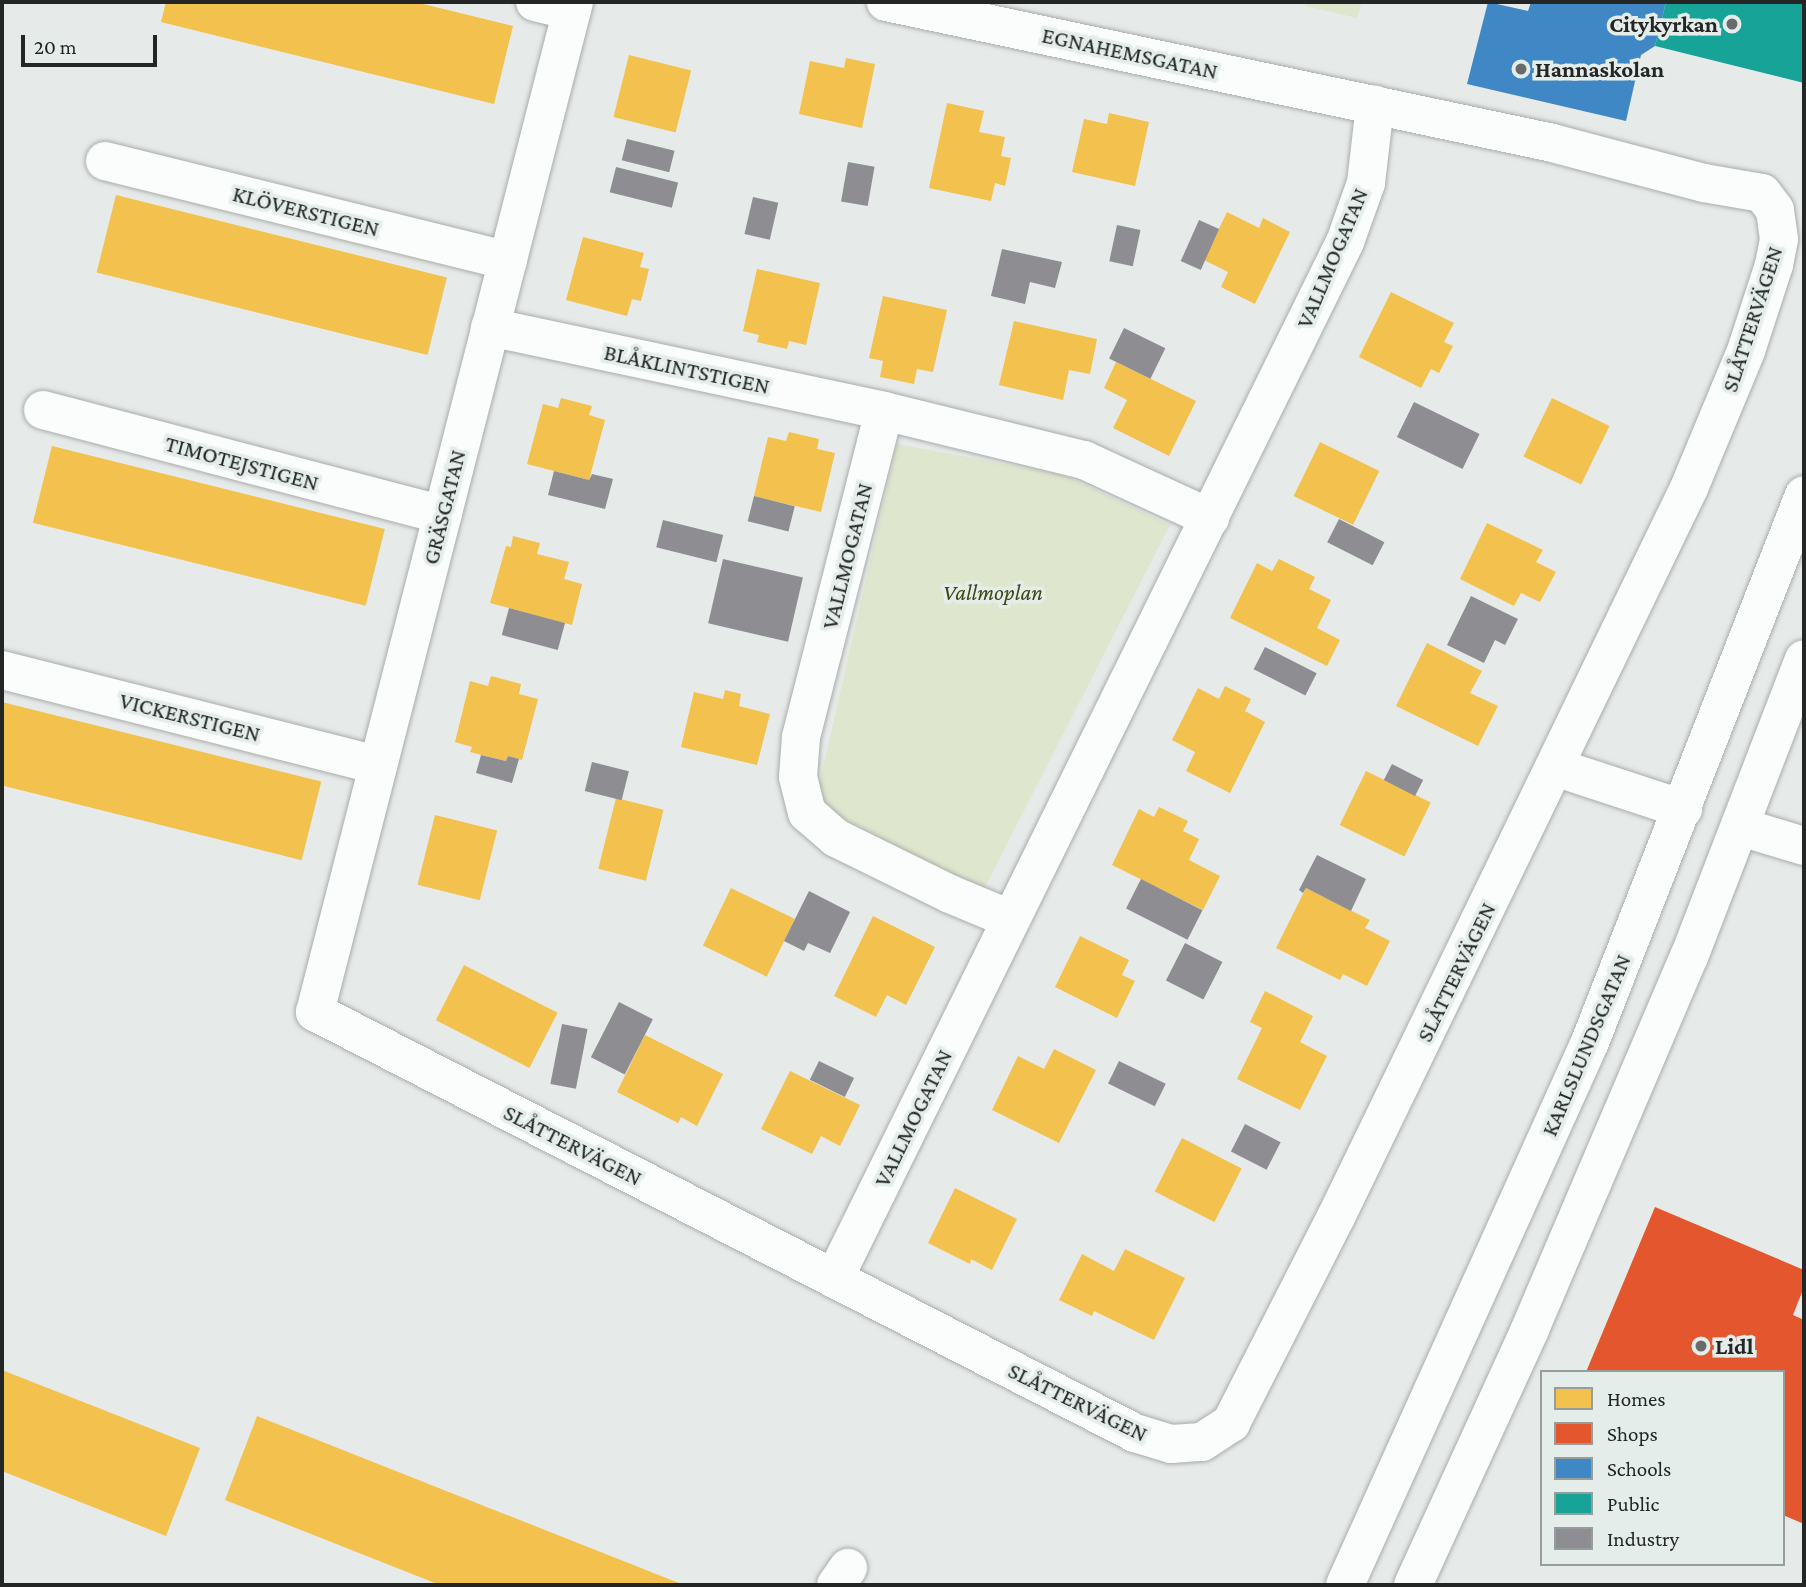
<!DOCTYPE html>
<meta charset="utf-8">
<style>
body{margin:0}
#map{position:relative;width:1806px;height:1587px;overflow:hidden;background:#e6ebe9;font-family:"Crimson Pro",serif}
div>[style]{position:absolute}
[style*='--x']{left:calc(var(--x)*1px);top:calc(var(--y)*1px);width:calc(var(--w)*1px);rotate:calc(var(--a)*1deg)}
.green>*{inset:0;background:#dee6cd}
.homes>*{inset:0;background:#f2c14e;transform-origin:0 0}
.shops>*{inset:0;background:#e4572e}
.schools>*{inset:0;background:#3f88c5}
.public>*{inset:0;background:#17a398}
.industry>*{inset:0;background:#8d8d92;transform-origin:0 0}
.roads{filter:drop-shadow(0 0 2px #a9acab) drop-shadow(0 0 2px #a9acab)}
.minor>*{height:38px;margin:-19px;padding:0 19px;transform-origin:19px;border-radius:19px;background:#fbfcfc}
.secondary>*{height:38px;margin:-19px;padding:0 19px;transform-origin:19px;border-radius:19px;background:#fbfcfc}
.dots>*{width:19px;height:19px;translate:-50% -50%;box-sizing:border-box;border:4px solid #e4edea;border-radius:50%}
span{translate:-50% -50%;white-space:nowrap;text-align:center;line-height:1.15;-webkit-text-stroke:7px #e4edea;paint-order:stroke}
.poi-label{font-size:23px;color:#232625;font-weight:700}
.right{translate:-100% -50%;text-align:right}
.left{translate:0 -50%;text-align:left}
.street-label{font-size:23px;color:#232625}
.park-label{font-size:23px;color:#3e4713;font-style:italic}
.frame{position:absolute;inset:0;border:4px solid #232625;pointer-events:none}
.legend{position:absolute;left:1540px;top:1370px;width:245px;height:196px;box-sizing:border-box;background:#e4edea;border:2px solid #979d9b;margin:0;padding:9px 12px;list-style:none;font-size:21px;color:#232625}
.legend li{display:flex;align-items:center;gap:14px;height:35px}
.legend b{width:35px;border:2px solid #979d9b}
.scale{position:absolute;left:21px;top:35px;width:136px;height:32px;box-sizing:border-box;border:4px solid #232625;border-top:0;padding-left:9px;font-size:21px;line-height:24px;white-space:nowrap;color:#232625;-webkit-text-stroke:5px #e4edea;paint-order:stroke}
</style>
<div id="map">
<div class="green">
<i style="clip-path:polygon(1306px 2px,1362px 2px,1357px 18px,1305px 6px)"></i>
<i style="clip-path:polygon(897px 444px,1064px 475px,1170px 525px,983px 891px,815px 803px)"></i>
</div>
<div class="homes">
<i style="clip-path:polygon(166px 2px,415px 2px,513px 26px,494px 104px,161px 22px)"></i>
<i style="left:629px;top:55px;width:64px;height:64px;rotate:14deg"></i>
<i style="clip-path:polygon(846px 58px,875px 64px,862px 128px,799px 114px,810px 61px,844px 68px)"></i>
<i style="clip-path:polygon(947px 103px,984px 111px,979px 132px,1005px 137px,1001px 156px,1011px 158px,1005px 186px,995px 183px,991px 201px,929px 188px)"></i>
<i style="clip-path:polygon(1109px 113px,1149px 122px,1135px 186px,1072px 172px,1084px 119px,1107px 124px)"></i>
<i style="left:116px;top:195px;width:341px;height:80px;rotate:14deg"></i>
<i style="clip-path:polygon(1227px 212px,1259px 228px,1263px 218px,1290px 232px,1255px 304px,1221px 287px,1228px 272px,1204px 260px)"></i>
<i style="clip-path:polygon(583px 237px,644px 253px,640px 267px,649px 269px,641px 301px,632px 299px,627px 316px,566px 300px)"></i>
<i style="clip-path:polygon(757px 269px,820px 283px,806px 345px,789px 341px,787px 349px,757px 342px,759px 335px,743px 331px)"></i>
<i style="clip-path:polygon(1391px 292px,1454px 323px,1444px 342px,1453px 346px,1439px 373px,1431px 369px,1421px 388px,1359px 357px)"></i>
<i style="clip-path:polygon(883px 296px,947px 310px,933px 372px,917px 369px,914px 384px,880px 377px,883px 361px,869px 358px)"></i>
<i style="clip-path:polygon(1014px 321px,1097px 339px,1090px 374px,1069px 370px,1063px 400px,999px 385px)"></i>
<i style="clip-path:polygon(1116px 362px,1196px 401px,1169px 456px,1113px 428px,1127px 400px,1104px 388px)"></i>
<i style="clip-path:polygon(561px 398px,592px 406px,589px 415px,605px 420px,589px 480px,527px 464px,543px 404px,558px 408px)"></i>
<i style="left:1552px;top:398px;width:64px;height:65px;rotate:26deg"></i>
<i style="clip-path:polygon(789px 432px,819px 439px,817px 449px,835px 453px,821px 512px,754px 496px,768px 437px,786px 441px)"></i>
<i style="left:1320px;top:442px;width:66px;height:60px;rotate:26deg"></i>
<i style="left:52px;top:446px;width:343px;height:79px;rotate:14deg"></i>
<i style="clip-path:polygon(1487px 523px,1543px 550px,1536px 562px,1556px 572px,1540px 602px,1521px 593px,1514px 606px,1460px 579px)"></i>
<i style="clip-path:polygon(513px 536px,540px 543px,537px 554px,569px 562px,564px 579px,582px 584px,572px 625px,490px 603px,506px 546px,511px 547px)"></i>
<i style="clip-path:polygon(1279px 559px,1315px 577px,1309px 589px,1331px 600px,1317px 628px,1340px 640px,1327px 666px,1230px 618px,1257px 563px,1272px 571px)"></i>
<i style="clip-path:polygon(1427px 643px,1482px 671px,1470px 693px,1498px 706px,1478px 746px,1396px 706px)"></i>
<i style="clip-path:polygon(491px 676px,521px 684px,519px 694px,538px 699px,522px 760px,508px 756px,506px 761px,470px 752px,472px 747px,455px 742px,470px 681px,488px 686px)"></i>
<i style="clip-path:polygon(1225px 686px,1251px 699px,1245px 711px,1265px 722px,1230px 793px,1186px 771px,1195px 752px,1172px 740px,1198px 688px,1219px 699px)"></i>
<i style="clip-path:polygon(725px 690px,741px 694px,739px 706px,770px 714px,757px 765px,681px 747px,694px 692px,723px 699px)"></i>
<i style="left:2px;top:702px;width:329px;height:81px;rotate:14deg"></i>
<i style="left:1366px;top:771px;width:72px;height:60px;rotate:26deg"></i>
<i style="left:616px;top:798px;width:49px;height:73px;rotate:14deg"></i>
<i style="clip-path:polygon(1159px 807px,1188px 821px,1183px 831px,1199px 839px,1189px 860px,1220px 876px,1203px 910px,1112px 865px,1139px 809px,1154px 817px)"></i>
<i style="left:435px;top:815px;width:64px;height:72px;rotate:14deg"></i>
<i style="left:731px;top:888px;width:71px;height:64px;rotate:26deg"></i>
<i style="clip-path:polygon(1306px 888px,1370px 920px,1365px 928px,1390px 941px,1367px 986px,1343px 974px,1340px 980px,1276px 948px)"></i>
<i style="clip-path:polygon(873px 916px,935px 947px,906px 1005px,887px 995px,876px 1017px,834px 996px)"></i>
<i style="clip-path:polygon(1080px 936px,1129px 960px,1122px 975px,1135px 981px,1117px 1018px,1055px 987px)"></i>
<i style="left:464px;top:965px;width:105px;height:62px;rotate:27deg"></i>
<i style="clip-path:polygon(1265px 991px,1313px 1016px,1300px 1042px,1327px 1056px,1300px 1110px,1237px 1079px,1262px 1028px,1250px 1022px)"></i>
<i style="clip-path:polygon(645px 1035px,723px 1074px,697px 1126px,681px 1117px,678px 1123px,617px 1092px)"></i>
<i style="clip-path:polygon(1054px 1049px,1096px 1070px,1059px 1143px,992px 1110px,1018px 1056px,1044px 1069px)"></i>
<i style="clip-path:polygon(790px 1071px,860px 1105px,840px 1146px,821px 1136px,812px 1154px,761px 1129px)"></i>
<i style="left:1182px;top:1138px;width:67px;height:60px;rotate:27deg"></i>
<i style="clip-path:polygon(955px 1188px,1017px 1219px,992px 1270px,971px 1259px,970px 1264px,928px 1243px)"></i>
<i style="clip-path:polygon(1125px 1249px,1185px 1278px,1154px 1340px,1094px 1311px,1092px 1316px,1059px 1300px,1082px 1254px,1114px 1271px)"></i>
<i style="clip-path:polygon(2px 1370px,200px 1448px,166px 1536px,2px 1471px)"></i>
<i style="clip-path:polygon(257px 1416px,684px 1585px,440px 1585px,225px 1500px)"></i>
</div>
<div class="shops">
<i style="clip-path:polygon(1655px 1207px,1804px 1270px,1804px 1287px,1793px 1315px,1804px 1320px,1804px 1524px,1783px 1515px,1783px 1372px,1586px 1372px)"></i>
</div>
<div class="schools">
<i style="clip-path:polygon(1488px 2px,1528px 11px,1531px 2px,1666px 2px,1655px 46px,1641px 55px,1626px 121px,1467px 84px)"></i>
</div>
<div class="public">
<i style="clip-path:polygon(1666px 2px,1804px 2px,1804px 83px,1655px 46px)"></i>
</div>
<div class="industry">
<i style="left:627px;top:139px;width:49px;height:22px;rotate:14deg"></i>
<i style="left:848px;top:162px;width:27px;height:40px;rotate:10deg"></i>
<i style="left:616px;top:167px;width:64px;height:26px;rotate:14deg"></i>
<i style="left:753px;top:197px;width:26px;height:38px;rotate:13deg"></i>
<i style="left:1199px;top:220px;width:22px;height:45px;rotate:24deg"></i>
<i style="left:1117px;top:225px;width:24px;height:37px;rotate:12deg"></i>
<i style="clip-path:polygon(1002px 249px,1062px 262px,1055px 288px,1030px 282px,1025px 304px,991px 296px)"></i>
<i style="left:1124px;top:328px;width:46px;height:34px;rotate:26deg"></i>
<i style="left:1414px;top:402px;width:73px;height:39px;rotate:26deg"></i>
<i style="clip-path:polygon(554px 471px,589px 480px,592px 474px,613px 479px,605px 509px,548px 495px)"></i>
<i style="left:754px;top:496px;width:42px;height:26px;rotate:14deg"></i>
<i style="left:1339px;top:519px;width:51px;height:26px;rotate:27deg"></i>
<i style="left:663px;top:520px;width:62px;height:28px;rotate:14deg"></i>
<i style="left:723px;top:559px;width:82px;height:66px;rotate:13deg"></i>
<i style="clip-path:polygon(1471px 596px,1518px 619px,1505px 645px,1495px 640px,1484px 663px,1447px 645px)"></i>
<i style="left:509px;top:608px;width:58px;height:28px;rotate:15deg"></i>
<i style="left:1265px;top:647px;width:58px;height:25px;rotate:27deg"></i>
<i style="clip-path:polygon(481px 755px,506px 761px,508px 756px,519px 759px,512px 783px,476px 773px)"></i>
<i style="left:592px;top:762px;width:38px;height:30px;rotate:14deg"></i>
<i style="left:1392px;top:764px;width:35px;height:18px;rotate:27deg"></i>
<i style="clip-path:polygon(1317px 855px,1366px 879px,1351px 911px,1306px 888px,1303px 893px,1299px 890px)"></i>
<i style="left:1141px;top:879px;width:69px;height:33px;rotate:27deg"></i>
<i style="clip-path:polygon(809px 891px,850px 912px,830px 953px,808px 943px,804px 951px,784px 941px)"></i>
<i style="left:1185px;top:943px;width:42px;height:42px;rotate:27deg"></i>
<i style="left:619px;top:1002px;width:38px;height:62px;rotate:27deg"></i>
<i style="left:562px;top:1024px;width:26px;height:61px;rotate:11deg"></i>
<i style="left:819px;top:1061px;width:39px;height:21px;rotate:26deg"></i>
<i style="left:1119px;top:1061px;width:52px;height:25px;rotate:26deg"></i>
<i style="left:1245px;top:1124px;width:40px;height:31px;rotate:27deg"></i>
</div>
<div class="roads">
<div class="minor">
<i style="--x:535;--y:2;--w:37;--a:14"></i>
<i style="--x:574;--y:2;--w:1043;--a:104.38"></i>
<i style="--x:315;--y:1012;--w:922;--a:27.18"></i>
<i style="--x:1135;--y:1433;--w:38;--a:17"></i>
<i style="--x:1171;--y:1444;--w:31;--a:-4"></i>
<i style="--x:1202;--y:1442;--w:35;--a:-33"></i>
<i style="--x:1231;--y:1423;--w:231;--a:-63"></i>
<i style="--x:1336;--y:1217;--w:810;--a:-64.16"></i>
<i style="--x:1689;--y:488;--w:148;--a:-67.4"></i>
<i style="--x:1746;--y:351;--w:90;--a:-72"></i>
<i style="--x:1774;--y:265;--w:26;--a:-79"></i>
<i style="--x:1779;--y:239;--w:29;--a:-98"></i>
<i style="--x:1775;--y:210;--w:21;--a:-127"></i>
<i style="--x:1762;--y:193;--w:59;--a:-170.2"></i>
<i style="--x:1704;--y:183;--w:156;--a:-165.2"></i>
<i style="--x:1553;--y:143;--w:682;--a:-168.06"></i>
<i style="--x:105;--y:161;--w:415;--a:13.9"></i>
<i style="--x:490;--y:327;--w:403;--a:12"></i>
<i style="--x:43;--y:410;--w:413;--a:14.7"></i>
<i style="--x:2;--y:670;--w:388;--a:14.2"></i>
<i style="--x:1555;--y:767;--w:135;--a:18.2"></i>
<i style="--x:1741;--y:827;--w:66;--a:16.8"></i>
<i style="--x:1010;--y:919;--w:65;--a:-157.4"></i>
<i style="--x:950;--y:894;--w:127;--a:-153.8"></i>
<i style="--x:836;--y:838;--w:38;--a:-139"></i>
<i style="--x:807;--y:813;--w:37;--a:-104"></i>
<i style="--x:798;--y:777;--w:40;--a:-85.7"></i>
<i style="--x:801;--y:737;--w:336;--a:-75.7"></i>
<i style="--x:884;--y:411;--w:206;--a:13.8"></i>
<i style="--x:1084;--y:460;--w:139;--a:24.7"></i>
<i style="--x:834;--y:1279;--w:1156;--a:-63.77"></i>
<i style="--x:1345;--y:242;--w:63;--a:-70.4"></i>
<i style="--x:1366;--y:183;--w:79;--a:-83.4"></i>
<i style="--x:836;--y:1585;--w:21;--a:-55"></i>
</div>
<div class="secondary">
<i style="--x:1345;--y:1585;--w:596;--a:-65.72"></i>
<i style="--x:1590;--y:1042;--w:587;--a:-68.63"></i>
<i style="--x:1413;--y:1585;--w:281;--a:-65.4"></i>
<i style="--x:1530;--y:1329;--w:405;--a:-66.9"></i>
<i style="--x:1689;--y:957;--w:319;--a:-68.9"></i>
</div>
</div>
<div class="dots">
<i style="left:1732px;top:24px;background:#676b6a"></i>
<i style="left:1521px;top:69px;background:#676b6a"></i>
<i style="left:1701px;top:1346px;background:#676b6a"></i>
</div>
<div class="poi-label">
<span class="right" style="left:1718px;top:24px">Citykyrkan</span>
<span class="left" style="left:1535px;top:69px">Hannaskolan</span>
<span class="left" style="left:1715px;top:1346px">Lidl</span>
</div>
<div class="street-label">
<span style="left:1130px;top:53px;rotate:12deg">EGNAHEMSGATAN</span>
<span style="left:306px;top:211px;rotate:14deg">KLÖVERSTIGEN</span>
<span style="left:1332px;top:258px;rotate:-67deg">VALLMOGATAN</span>
<span style="left:1752px;top:319px;rotate:-72deg">SLÅTTERVÄGEN</span>
<span style="left:687px;top:369px;rotate:12deg">BLÅKLINTSTIGEN</span>
<span style="left:242px;top:463px;rotate:15deg">TIMOTEJSTIGEN</span>
<span style="left:444px;top:507px;rotate:-76deg">GRÄSGATAN</span>
<span style="left:847px;top:556px;rotate:-76deg">VALLMOGATAN</span>
<span style="left:190px;top:717px;rotate:14deg">VICKERSTIGEN</span>
<span style="left:1456px;top:972px;rotate:-64deg">SLÅTTERVÄGEN</span>
<span style="left:1586px;top:1045px;rotate:-67deg">KARLSLUNDSGATAN</span>
<span style="left:913px;top:1118px;rotate:-64deg">VALLMOGATAN</span>
<span style="left:573px;top:1145px;rotate:27deg">SLÅTTERVÄGEN</span>
<span style="left:1078px;top:1402px;rotate:26deg">SLÅTTERVÄGEN</span>
</div>
<div class="park-label">
<span style="left:993px;top:592px">Vallmoplan</span>
</div>
<div class="frame"></div>
<ul class="legend">
<li><b style="height:19px;background:#f2c14e"></b>Homes</li>
<li><b style="height:19px;background:#e4572e"></b>Shops</li>
<li><b style="height:19px;background:#3f88c5"></b>Schools</li>
<li><b style="height:19px;background:#17a398"></b>Public</li>
<li><b style="height:19px;background:#8d8d92"></b>Industry</li>
</ul>
<div class="scale">20 m</div>
</div>
